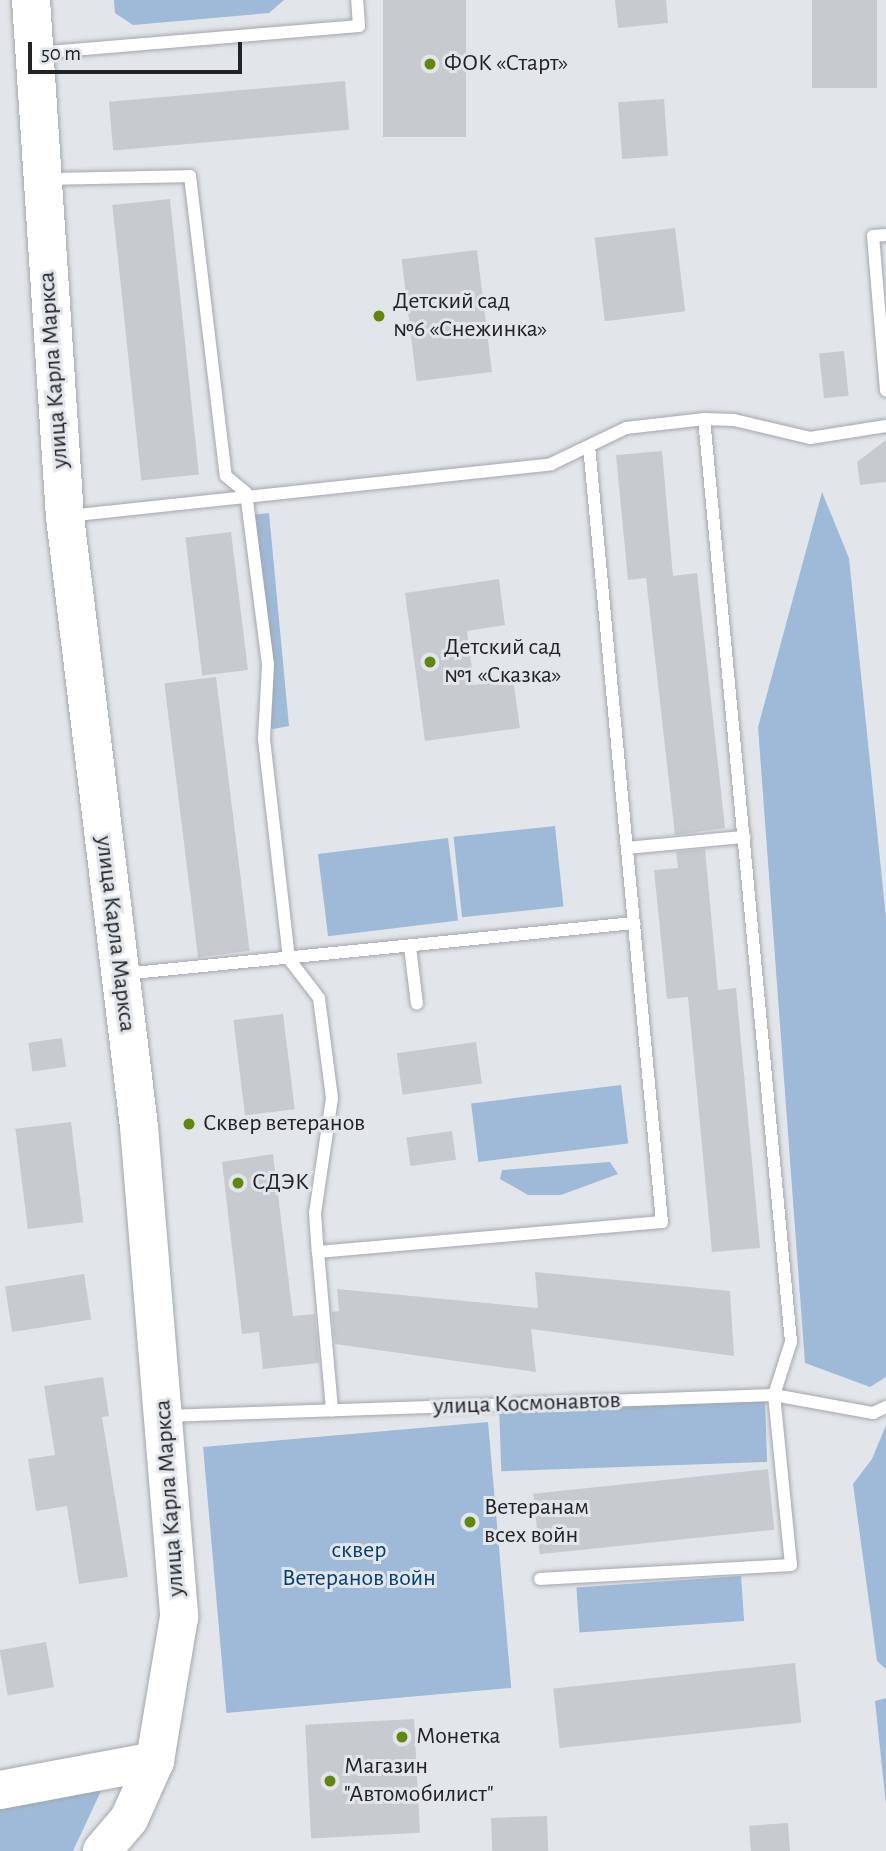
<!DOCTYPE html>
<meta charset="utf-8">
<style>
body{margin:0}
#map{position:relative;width:886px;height:1851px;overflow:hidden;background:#e2e6eb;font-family:"Alegreya Sans",sans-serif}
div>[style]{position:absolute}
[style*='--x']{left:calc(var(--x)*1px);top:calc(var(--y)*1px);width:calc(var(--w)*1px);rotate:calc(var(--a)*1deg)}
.green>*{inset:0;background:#9fbad8;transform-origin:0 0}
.building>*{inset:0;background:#c7cbd0;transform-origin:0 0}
.roads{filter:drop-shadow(0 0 2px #a3a7ac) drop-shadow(0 0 2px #a3a7ac)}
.service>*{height:12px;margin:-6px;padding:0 6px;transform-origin:6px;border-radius:6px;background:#fff}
.primary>*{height:38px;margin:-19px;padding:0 19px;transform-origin:19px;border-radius:19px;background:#fff}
.dots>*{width:19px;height:19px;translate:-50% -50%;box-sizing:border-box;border:4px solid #e2e6eb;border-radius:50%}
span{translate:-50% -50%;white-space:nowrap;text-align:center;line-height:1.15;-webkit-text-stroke:6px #e2e6eb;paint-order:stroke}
.poi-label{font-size:24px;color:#212324}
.left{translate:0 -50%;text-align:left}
.street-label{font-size:24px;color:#212324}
.park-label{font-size:24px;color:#013f76}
.scale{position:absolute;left:28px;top:42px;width:214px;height:32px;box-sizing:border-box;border:4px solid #212324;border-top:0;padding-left:9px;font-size:21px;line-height:24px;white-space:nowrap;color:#212324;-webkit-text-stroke:5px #e2e6eb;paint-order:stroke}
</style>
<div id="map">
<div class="green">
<i style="clip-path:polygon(114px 0,284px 0,269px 13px,133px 25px,115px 13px)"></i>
<i style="clip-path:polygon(822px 492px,849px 558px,886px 918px,886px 1377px,870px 1387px,805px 1363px,758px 727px)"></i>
<i style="clip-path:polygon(269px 513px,289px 726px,273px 729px,268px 726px,252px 515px)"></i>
<i style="left:555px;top:826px;width:81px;height:102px;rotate:84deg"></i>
<i style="left:448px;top:838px;width:83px;height:131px;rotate:83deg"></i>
<i style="left:621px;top:1085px;width:59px;height:151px;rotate:83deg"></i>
<i style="clip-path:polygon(610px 1162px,618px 1174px,561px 1195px,528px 1195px,500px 1179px,502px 1170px)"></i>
<i style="left:765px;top:1401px;width:61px;height:266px;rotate:88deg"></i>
<i style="left:488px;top:1422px;width:267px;height:286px;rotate:85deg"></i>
<i style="clip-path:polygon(886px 1425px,886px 1669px,877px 1661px,853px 1484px,872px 1459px)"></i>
<i style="left:741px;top:1576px;width:45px;height:165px;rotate:86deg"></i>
<i style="clip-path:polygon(886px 1698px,886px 1805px,875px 1701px)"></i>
<i style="clip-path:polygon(108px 1776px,73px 1851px,0 1851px,0 1798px)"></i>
</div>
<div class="building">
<i style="left:383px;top:0;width:83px;height:137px"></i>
<i style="clip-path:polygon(615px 0,666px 0,668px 23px,618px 28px)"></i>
<i style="left:812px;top:0;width:65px;height:88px"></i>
<i style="left:345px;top:81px;width:49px;height:237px;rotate:85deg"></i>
<i style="left:664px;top:99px;width:57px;height:46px;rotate:86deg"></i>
<i style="left:170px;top:199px;width:277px;height:58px;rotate:84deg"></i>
<i style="left:675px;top:228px;width:84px;height:81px;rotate:83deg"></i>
<i style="left:477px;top:250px;width:123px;height:76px;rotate:83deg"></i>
<i style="left:844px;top:351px;width:45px;height:25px;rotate:84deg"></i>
<i style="clip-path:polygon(886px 440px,886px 482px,860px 485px,857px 462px)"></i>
<i style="clip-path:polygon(662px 451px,673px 576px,697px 573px,725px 828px,675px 835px,646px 578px,628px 580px,616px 455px)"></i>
<i style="left:231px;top:532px;width:139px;height:46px;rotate:83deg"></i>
<i style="clip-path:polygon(499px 579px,505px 625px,467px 631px,474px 685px,513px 679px,520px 728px,425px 741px,405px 593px)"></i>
<i style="left:216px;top:677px;width:276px;height:52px;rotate:83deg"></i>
<i style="clip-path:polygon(705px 849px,718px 990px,736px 988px,760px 1248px,712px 1252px,688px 997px,667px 999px,654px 870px,678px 868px,676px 852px)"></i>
<i style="left:283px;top:1014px;width:96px;height:50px;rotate:83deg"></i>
<i style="left:62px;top:1038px;width:29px;height:34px;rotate:82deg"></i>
<i style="left:476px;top:1042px;width:42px;height:80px;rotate:82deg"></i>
<i style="left:71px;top:1122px;width:101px;height:56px;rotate:83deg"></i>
<i style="left:452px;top:1131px;width:29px;height:46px;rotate:82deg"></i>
<i style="clip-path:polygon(273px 1154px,293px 1316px,315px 1314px,319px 1363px,263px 1369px,259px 1332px,242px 1334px,222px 1162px)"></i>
<i style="clip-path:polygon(535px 1272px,730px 1291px,734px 1356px,531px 1329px,536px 1372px,335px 1344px,332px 1312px,339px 1311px,337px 1289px,538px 1308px)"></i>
<i style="left:84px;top:1274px;width:46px;height:80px;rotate:81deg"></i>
<i style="clip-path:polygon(103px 1377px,109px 1416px,102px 1417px,128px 1577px,79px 1584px,67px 1506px,36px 1511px,28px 1459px,55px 1455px,44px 1386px)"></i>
<i style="left:768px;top:1469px;width:61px;height:236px;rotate:84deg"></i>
<i style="left:46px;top:1642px;width:46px;height:47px;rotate:80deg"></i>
<i style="left:795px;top:1663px;width:60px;height:243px;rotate:84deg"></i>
<i style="left:414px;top:1719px;width:114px;height:109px;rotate:87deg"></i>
<i style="left:547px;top:1816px;width:35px;height:56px;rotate:88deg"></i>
<i style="left:788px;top:1823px;width:28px;height:39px;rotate:86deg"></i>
</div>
<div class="roads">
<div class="service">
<i style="--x:37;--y:53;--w:323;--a:-4.8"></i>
<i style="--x:359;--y:26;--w:26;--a:-94"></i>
<i style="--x:47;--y:179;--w:143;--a:-1.2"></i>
<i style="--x:190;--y:176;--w:302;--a:83.2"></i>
<i style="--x:226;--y:476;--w:26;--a:40"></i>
<i style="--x:246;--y:493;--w:173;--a:82.7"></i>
<i style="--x:268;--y:665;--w:74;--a:93.1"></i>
<i style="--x:264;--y:739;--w:221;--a:83.5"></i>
<i style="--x:289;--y:959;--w:49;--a:52.4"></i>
<i style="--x:319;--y:998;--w:101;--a:82.6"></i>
<i style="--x:332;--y:1098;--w:116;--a:98.4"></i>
<i style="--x:315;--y:1213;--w:39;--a:86"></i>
<i style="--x:318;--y:1252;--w:345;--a:-5"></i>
<i style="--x:662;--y:1222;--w:779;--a:-95.37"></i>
<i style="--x:886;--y:235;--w:13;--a:176"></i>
<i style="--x:873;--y:236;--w:155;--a:85.2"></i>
<i style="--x:68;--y:516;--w:486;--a:-6.1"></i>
<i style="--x:551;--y:464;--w:83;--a:-25.6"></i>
<i style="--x:626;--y:428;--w:79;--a:-6.6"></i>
<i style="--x:704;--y:419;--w:30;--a:2"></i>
<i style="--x:734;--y:420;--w:78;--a:13.3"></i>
<i style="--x:810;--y:438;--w:77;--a:-9"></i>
<i style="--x:627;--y:848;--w:118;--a:-5.4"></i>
<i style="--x:410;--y:947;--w:57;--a:83"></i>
<i style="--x:123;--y:974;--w:514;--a:-5.7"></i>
<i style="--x:318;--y:1252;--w:159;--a:84.9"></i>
<i style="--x:165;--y:1416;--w:609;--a:-1.97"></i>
<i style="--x:774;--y:1395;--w:101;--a:10.3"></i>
<i style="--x:873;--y:1413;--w:14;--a:-25"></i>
<i style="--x:540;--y:1579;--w:251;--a:-3.2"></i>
<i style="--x:791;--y:1565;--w:171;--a:-95.7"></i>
<i style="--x:774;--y:1395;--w:56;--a:-72.2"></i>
<i style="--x:791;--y:1342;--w:927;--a:-95.38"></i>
</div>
<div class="primary">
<i style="--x:31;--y:0;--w:518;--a:86.24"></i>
<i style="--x:65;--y:517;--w:614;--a:83.08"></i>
<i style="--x:139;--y:1127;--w:492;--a:85.3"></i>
<i style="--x:179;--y:1617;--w:146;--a:99.5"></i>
<i style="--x:155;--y:1761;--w:64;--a:114.1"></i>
<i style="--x:129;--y:1819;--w:42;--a:130.2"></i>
<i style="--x:0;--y:1790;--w:158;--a:-10.6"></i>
</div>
</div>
<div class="dots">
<i style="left:430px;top:64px;background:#61870c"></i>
<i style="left:379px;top:316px;background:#61870c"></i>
<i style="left:430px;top:662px;background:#61870c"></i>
<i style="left:189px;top:1124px;background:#61870c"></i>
<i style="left:238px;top:1183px;background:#61870c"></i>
<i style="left:470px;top:1522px;background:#61870c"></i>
<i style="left:402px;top:1737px;background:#61870c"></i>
<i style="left:330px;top:1781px;background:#61870c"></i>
</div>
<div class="poi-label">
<span class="left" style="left:444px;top:64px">ФОК «Старт»</span>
<span class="left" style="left:393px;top:316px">Детский сад<br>№6 «Снежинка»</span>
<span class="left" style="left:444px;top:662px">Детский сад<br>№1 «Сказка»</span>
<span class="left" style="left:203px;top:1124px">Сквер ветеранов</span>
<span class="left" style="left:252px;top:1183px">СДЭК</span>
<span class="left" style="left:484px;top:1522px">Ветеранам<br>всех войн</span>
<span class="left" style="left:416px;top:1737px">Монетка</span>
<span class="left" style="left:344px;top:1781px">Магазин<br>"Автомобилист"</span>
</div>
<div class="street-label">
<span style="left:54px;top:370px;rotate:-94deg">улица Карла Маркса</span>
<span style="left:115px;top:934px;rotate:83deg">улица Карла Маркса</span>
<span style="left:527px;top:1404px;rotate:-2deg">улица Космонавтов</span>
<span style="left:170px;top:1498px;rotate:-94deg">улица Карла Маркса</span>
</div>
<div class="park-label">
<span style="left:359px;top:1565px">сквер<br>Ветеранов войн</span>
</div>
<div class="scale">50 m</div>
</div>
